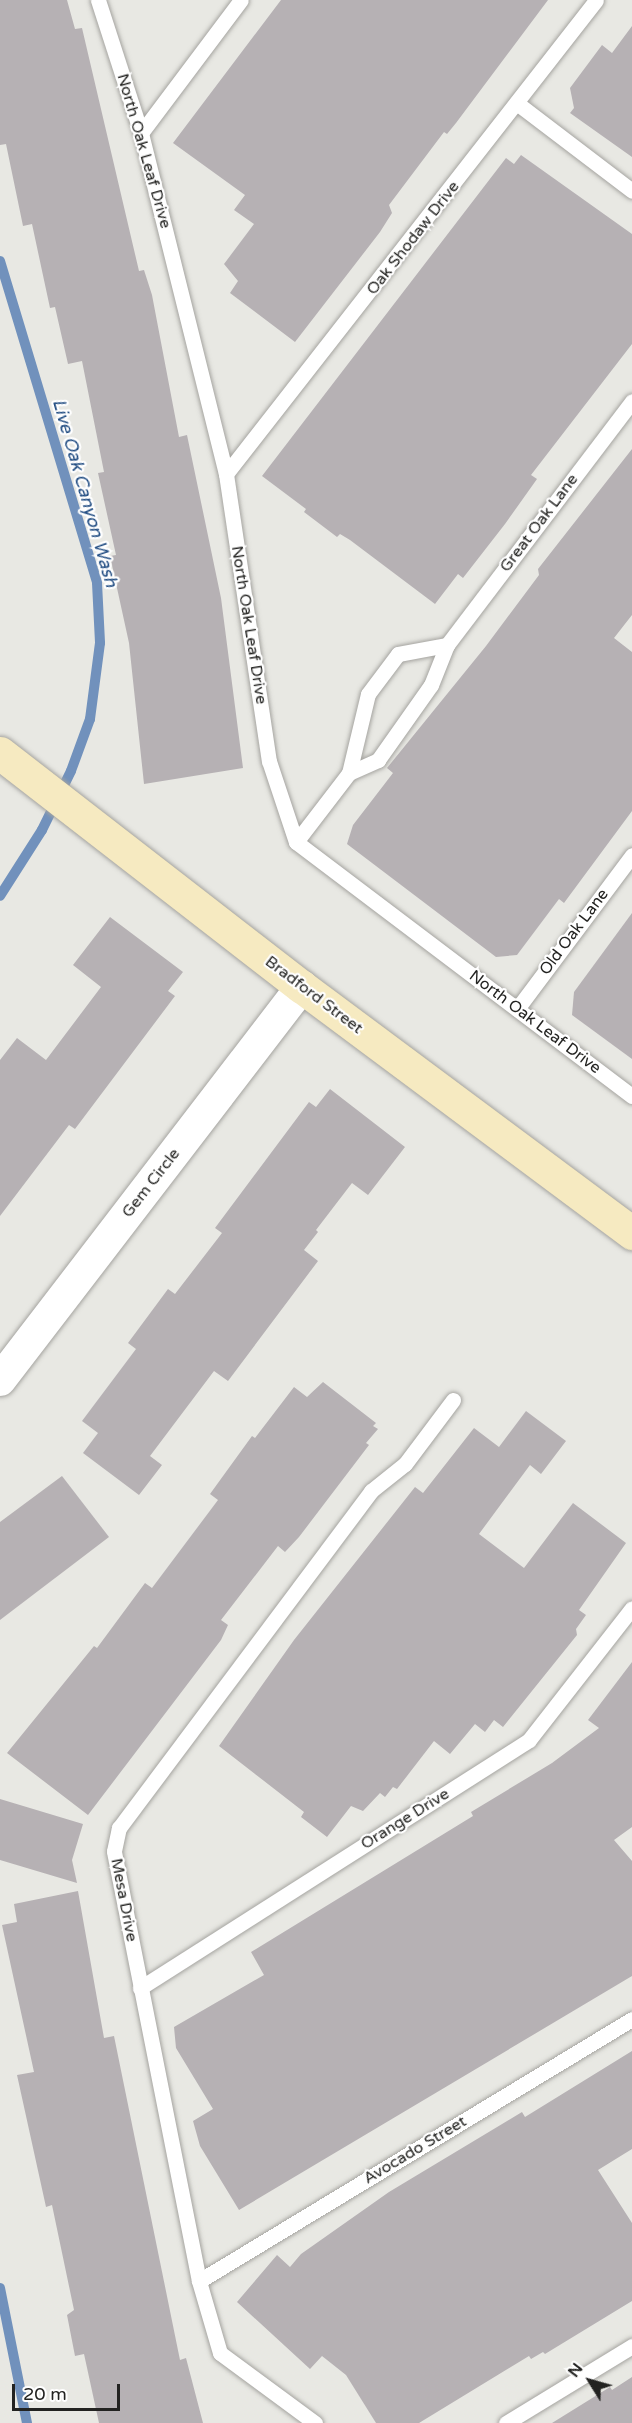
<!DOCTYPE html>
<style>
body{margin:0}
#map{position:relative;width:632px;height:2423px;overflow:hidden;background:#e8e8e3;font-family:"Varela Round",sans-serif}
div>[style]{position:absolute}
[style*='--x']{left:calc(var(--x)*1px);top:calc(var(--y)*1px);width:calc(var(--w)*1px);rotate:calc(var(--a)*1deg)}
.stream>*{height:10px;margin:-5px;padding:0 5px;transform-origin:5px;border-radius:5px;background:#7191bc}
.building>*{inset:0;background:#b6b1b4}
.roads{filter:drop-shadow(0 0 2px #a5a4a0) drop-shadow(0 0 2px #a5a4a0)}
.lane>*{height:15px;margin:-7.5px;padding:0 7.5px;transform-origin:7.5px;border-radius:7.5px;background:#fff}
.street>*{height:32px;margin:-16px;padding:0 16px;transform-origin:16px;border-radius:16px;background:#fff}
.secondary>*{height:33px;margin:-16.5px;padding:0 16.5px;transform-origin:16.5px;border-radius:16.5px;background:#f6eac1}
span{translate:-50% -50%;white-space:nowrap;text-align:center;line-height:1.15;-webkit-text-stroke:4.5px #fff;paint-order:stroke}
.street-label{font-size:16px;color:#232321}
.water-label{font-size:18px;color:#1e4a80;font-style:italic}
.north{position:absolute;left:560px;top:2351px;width:60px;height:60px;-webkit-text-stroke:4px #fff;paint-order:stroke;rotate:307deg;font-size:16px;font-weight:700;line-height:24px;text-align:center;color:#232321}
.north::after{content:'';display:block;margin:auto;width:21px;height:27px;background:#232321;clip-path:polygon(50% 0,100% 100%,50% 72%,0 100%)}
.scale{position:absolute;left:12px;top:2384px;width:108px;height:27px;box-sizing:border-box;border:3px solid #232321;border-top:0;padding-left:8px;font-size:18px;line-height:21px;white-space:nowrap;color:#232321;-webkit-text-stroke:4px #fff;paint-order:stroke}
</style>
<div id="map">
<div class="stream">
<i style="--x:0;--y:261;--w:336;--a:73.2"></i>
<i style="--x:97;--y:583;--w:60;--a:87.1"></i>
<i style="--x:100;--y:643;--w:77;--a:97.5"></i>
<i style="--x:90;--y:719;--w:55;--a:110.1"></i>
<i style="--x:71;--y:771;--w:66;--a:116.2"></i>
<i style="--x:42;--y:830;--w:78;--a:122.5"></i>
<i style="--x:0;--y:2288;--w:138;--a:78.7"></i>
</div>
<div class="building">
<i style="clip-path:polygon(0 0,67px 0,75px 29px,82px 28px,139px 271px,144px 270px,152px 295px,179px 437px,187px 435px,221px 598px,243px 768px,144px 784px,129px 643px,110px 556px,116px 555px,98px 473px,104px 472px,82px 361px,68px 364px,55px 307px,50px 308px,32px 224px,23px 226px,6px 144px,0 145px)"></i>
<i style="clip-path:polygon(281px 0,548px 0,456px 123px,447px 134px,444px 132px,389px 205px,392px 213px,380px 232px,295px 342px,230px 293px,238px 281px,224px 264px,254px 224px,234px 210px,245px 195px,173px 143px)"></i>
<i style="clip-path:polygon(632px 26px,632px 157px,570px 113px,574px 108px,570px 88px,602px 45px,612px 53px)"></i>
<i style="clip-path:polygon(521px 155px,632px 234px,632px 344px,531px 475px,537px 479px,505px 524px,463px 578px,458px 574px,435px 604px,350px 540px,340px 534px,337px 537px,304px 512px,306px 509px,262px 476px,506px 158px,514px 164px)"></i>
<i style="clip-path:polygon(632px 449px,632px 615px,614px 638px,632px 652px,632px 811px,564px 903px,559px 899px,517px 955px,496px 957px,347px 844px,353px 825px,393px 773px,387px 768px,486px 646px,539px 575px,538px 569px)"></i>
<i style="clip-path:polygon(632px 913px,632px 1059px,572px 1015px,574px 992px)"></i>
<i style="clip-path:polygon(110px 917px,183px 972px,168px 991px,175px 996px,75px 1129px,69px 1125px,0 1216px,0 1060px,17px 1038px,46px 1060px,101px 987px,73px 965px)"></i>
<i style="clip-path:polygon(330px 1089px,405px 1147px,368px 1195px,352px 1183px,316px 1230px,318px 1232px,304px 1250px,318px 1261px,228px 1381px,214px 1371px,150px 1456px,162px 1465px,139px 1495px,83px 1453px,98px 1433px,82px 1421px,136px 1349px,128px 1343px,168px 1289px,175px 1294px,222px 1233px,215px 1228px,309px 1102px,316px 1107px)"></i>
<i style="clip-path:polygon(323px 1382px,376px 1423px,373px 1426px,378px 1429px,366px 1443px,369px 1445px,299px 1537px,285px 1552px,278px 1546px,221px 1620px,228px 1625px,221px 1640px,88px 1815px,7px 1753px,94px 1646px,97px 1648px,145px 1583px,152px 1588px,218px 1500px,210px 1494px,252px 1436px,255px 1438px,294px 1387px,307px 1397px)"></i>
<i style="clip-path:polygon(526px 1411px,566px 1441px,541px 1474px,530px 1465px,479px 1534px,524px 1568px,573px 1503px,626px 1543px,579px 1610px,586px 1615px,576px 1629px,577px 1635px,503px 1727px,494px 1720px,485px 1732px,475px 1724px,450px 1754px,434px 1741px,397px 1789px,393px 1787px,385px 1797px,380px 1793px,363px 1811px,351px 1806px,327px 1837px,301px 1817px,304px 1812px,219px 1746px,294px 1640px,415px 1487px,423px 1493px,474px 1428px,499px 1447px)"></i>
<i style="clip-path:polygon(62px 1476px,109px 1537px,0 1620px,0 1522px)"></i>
<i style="clip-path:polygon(632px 1662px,632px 1827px,614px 1840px,632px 1861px,632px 1976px,239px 2210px,200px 2146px,193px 2121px,213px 2109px,176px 2048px,174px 2027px,264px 1975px,251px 1952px,473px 1816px,471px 1812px,552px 1763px,599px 1728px,588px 1720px)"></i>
<i style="clip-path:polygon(0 1799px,83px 1824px,72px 1860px,77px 1883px,0 1860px)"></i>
<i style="clip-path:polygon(78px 1891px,104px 2038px,114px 2036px,180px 2360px,186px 2358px,203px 2423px,99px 2423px,84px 2354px,75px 2356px,67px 2315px,74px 2310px,52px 2205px,46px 2207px,17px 2075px,34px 2072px,2px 1925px,17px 1922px,14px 1904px)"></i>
<i style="clip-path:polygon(632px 2051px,632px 2149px,598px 2170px,632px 2223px,632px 2301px,545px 2354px,543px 2352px,531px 2359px,529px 2356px,419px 2423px,376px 2423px,346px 2375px,322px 2356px,310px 2369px,237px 2302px,277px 2255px,290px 2267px,301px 2254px,389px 2192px,522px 2112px,525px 2117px)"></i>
<i style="clip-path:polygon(632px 2377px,632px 2423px,552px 2423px,610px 2387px,612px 2390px)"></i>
</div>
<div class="roads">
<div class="lane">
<i style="--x:98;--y:0;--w:140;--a:72.1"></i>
<i style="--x:141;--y:133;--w:351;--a:76"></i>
<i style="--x:226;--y:474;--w:290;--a:81.5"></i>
<i style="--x:269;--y:761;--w:85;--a:71.6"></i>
<i style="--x:296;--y:842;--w:421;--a:37.1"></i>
<i style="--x:518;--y:104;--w:143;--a:37.3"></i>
<i style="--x:141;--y:133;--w:166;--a:-53.1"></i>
<i style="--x:226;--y:474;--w:601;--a:-52.02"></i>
<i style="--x:349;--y:773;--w:32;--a:-24"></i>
<i style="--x:378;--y:760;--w:92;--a:-54.8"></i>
<i style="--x:431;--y:685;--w:43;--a:-68.2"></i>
<i style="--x:447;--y:645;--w:306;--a:-52.8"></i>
<i style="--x:296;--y:842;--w:87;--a:-52.5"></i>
<i style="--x:349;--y:773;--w:81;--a:-76.5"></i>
<i style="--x:368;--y:694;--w:50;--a:-53.1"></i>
<i style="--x:398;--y:654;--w:50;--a:-10.4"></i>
<i style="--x:517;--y:1009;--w:192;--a:-53.2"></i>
<i style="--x:140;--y:1988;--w:461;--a:-32.5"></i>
<i style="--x:529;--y:1740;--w:167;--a:-52"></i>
<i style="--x:199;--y:2281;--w:506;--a:-31.18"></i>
<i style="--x:315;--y:2423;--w:118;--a:-143.6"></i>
<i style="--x:220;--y:2353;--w:75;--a:-106.3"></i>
<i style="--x:199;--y:2281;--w:438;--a:-101.2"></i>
<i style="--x:114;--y:1851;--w:24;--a:-78"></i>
<i style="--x:119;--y:1828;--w:421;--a:-53.2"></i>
<i style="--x:371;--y:1491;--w:43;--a:-38.5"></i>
<i style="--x:405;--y:1464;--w:80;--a:-53.1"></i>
<i style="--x:506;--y:2423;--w:148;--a:-31.4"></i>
</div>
<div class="street">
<i style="--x:0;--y:1380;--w:496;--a:-52.5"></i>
</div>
<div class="secondary">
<i style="--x:0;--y:753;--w:382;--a:37.8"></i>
<i style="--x:302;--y:987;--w:412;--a:36.7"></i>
</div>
</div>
<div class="street-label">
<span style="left:144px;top:151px;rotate:74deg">North Oak Leaf Drive</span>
<span style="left:413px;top:238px;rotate:-52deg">Oak Shodaw Drive</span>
<span style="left:539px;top:523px;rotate:-53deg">Great Oak Lane</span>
<span style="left:249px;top:625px;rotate:81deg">North Oak Leaf Drive</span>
<span style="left:574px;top:932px;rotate:-53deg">Old Oak Lane</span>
<span style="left:314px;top:995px;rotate:37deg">Bradford Street</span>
<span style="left:535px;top:1022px;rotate:37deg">North Oak Leaf Drive</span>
<span style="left:151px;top:1183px;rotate:-52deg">Gem Circle</span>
<span style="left:405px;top:1819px;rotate:-32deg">Orange Drive</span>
<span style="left:124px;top:1900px;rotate:79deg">Mesa Drive</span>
<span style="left:415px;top:2150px;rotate:-31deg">Avocado Street</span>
</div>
<div class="water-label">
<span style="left:85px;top:493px;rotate:74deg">Live Oak Canyon Wash</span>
</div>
<div class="north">N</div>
<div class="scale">20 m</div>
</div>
